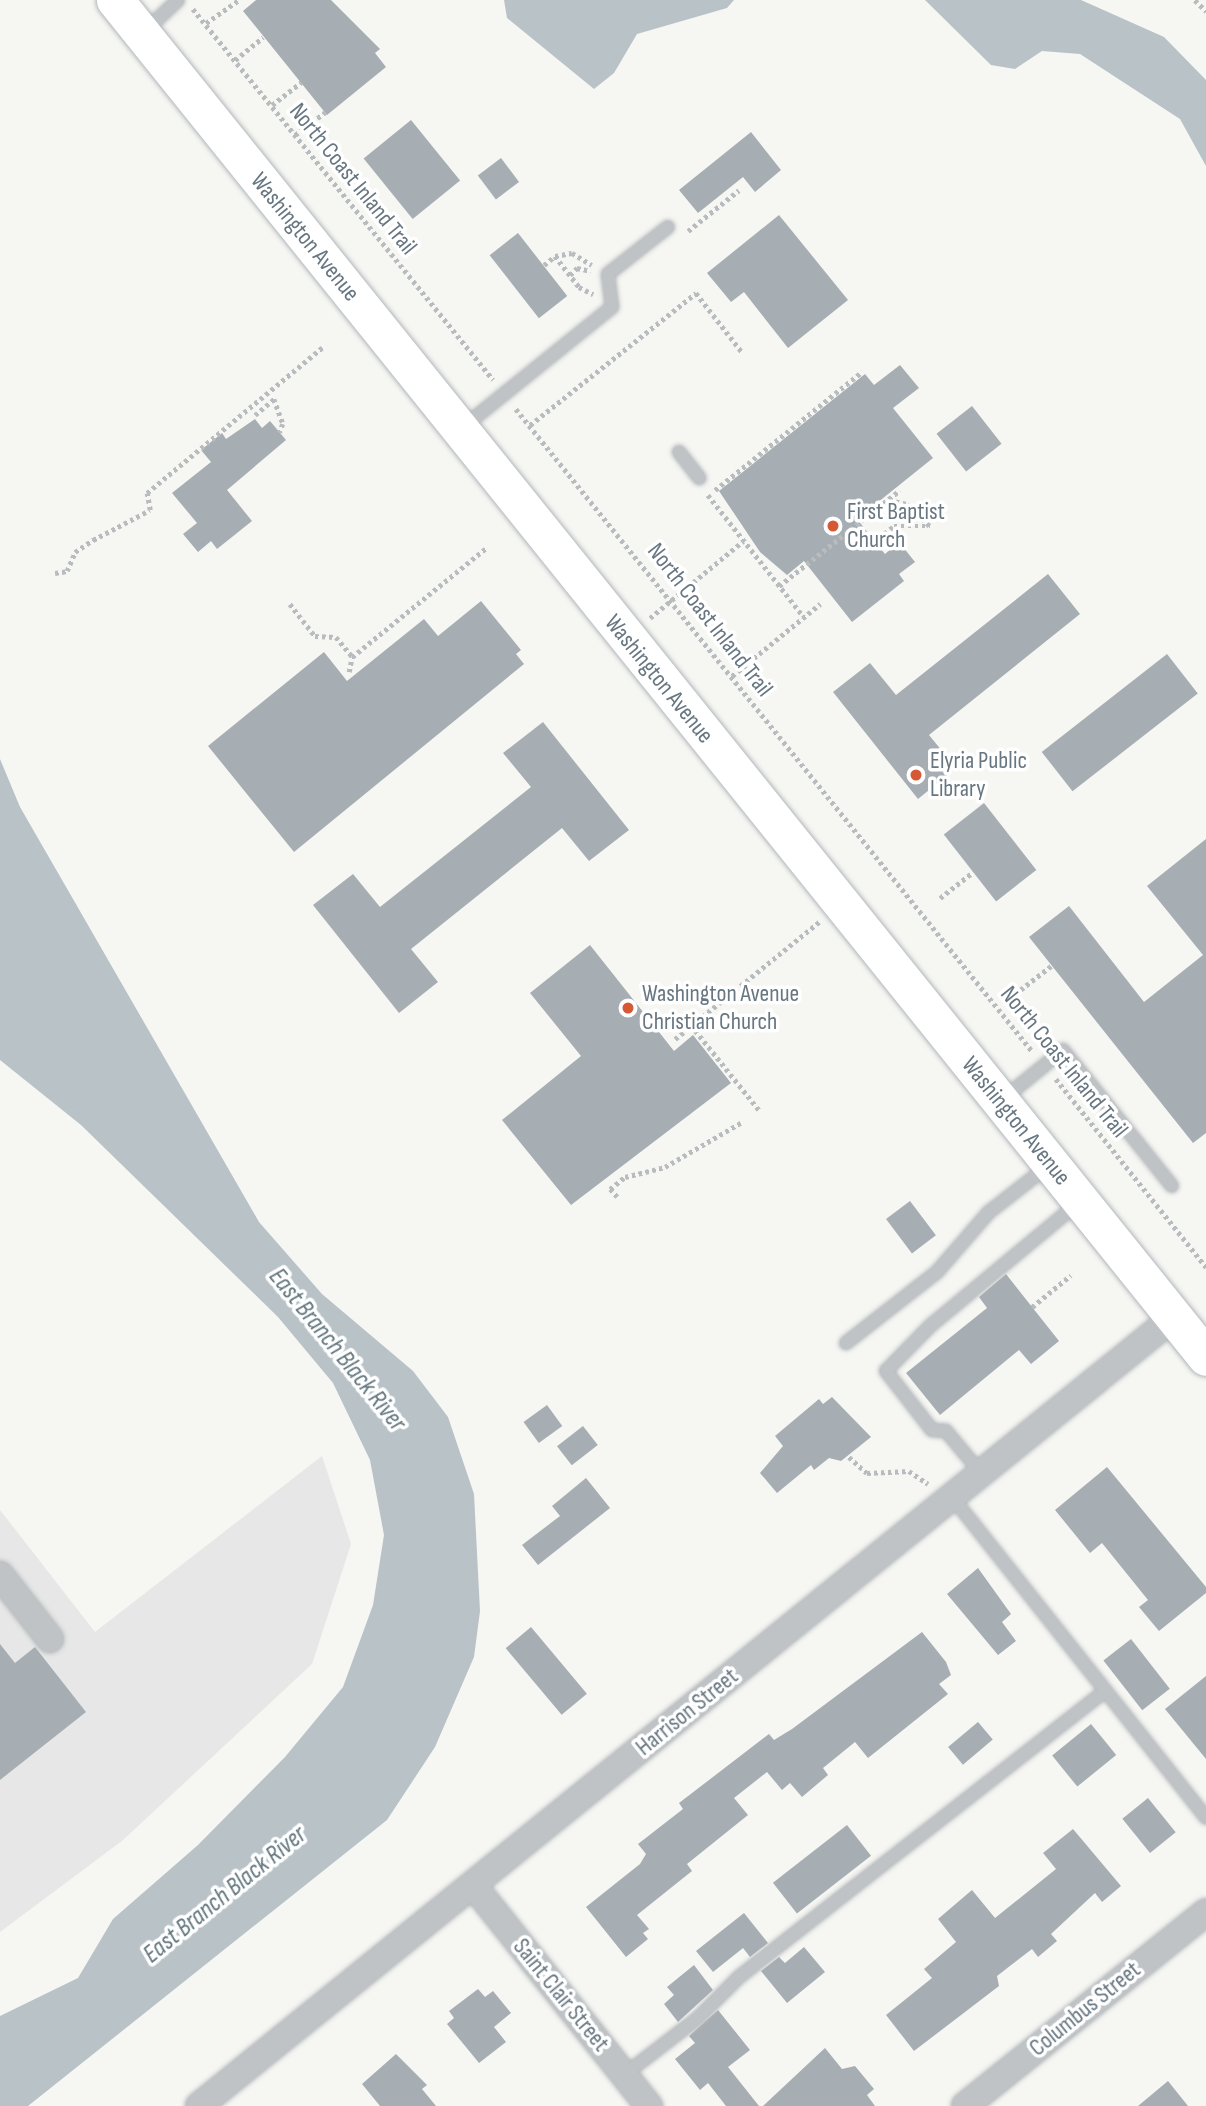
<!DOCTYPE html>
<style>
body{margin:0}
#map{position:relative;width:1206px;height:2106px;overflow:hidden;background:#f6f6f3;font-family:"Sofia Sans Condensed",sans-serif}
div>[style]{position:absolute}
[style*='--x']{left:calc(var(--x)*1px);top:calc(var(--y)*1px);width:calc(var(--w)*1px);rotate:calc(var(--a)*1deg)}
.built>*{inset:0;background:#e6e7e6}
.water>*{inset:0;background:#b8c2c7}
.building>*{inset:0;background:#a7aeb3;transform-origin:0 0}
.path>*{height:4.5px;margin-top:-2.25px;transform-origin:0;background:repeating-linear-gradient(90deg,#b9bcbe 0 3.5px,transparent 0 7px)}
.roads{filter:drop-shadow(0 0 2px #b2b7ba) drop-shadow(0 0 2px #b2b7ba)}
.lane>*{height:12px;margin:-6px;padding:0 6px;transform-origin:6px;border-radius:6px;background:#bfc3c6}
.street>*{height:26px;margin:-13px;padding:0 13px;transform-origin:13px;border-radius:13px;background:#bfc3c6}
.secondary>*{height:37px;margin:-18.5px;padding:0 18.5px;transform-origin:18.5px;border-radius:18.5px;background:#fff}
.dots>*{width:19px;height:19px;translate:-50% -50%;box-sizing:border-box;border:4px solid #fff;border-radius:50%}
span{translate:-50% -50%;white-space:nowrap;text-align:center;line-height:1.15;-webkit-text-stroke:7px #fff;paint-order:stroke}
.street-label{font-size:24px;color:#677681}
.poi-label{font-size:24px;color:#677681}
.left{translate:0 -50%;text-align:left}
.water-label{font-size:26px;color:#63777e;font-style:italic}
</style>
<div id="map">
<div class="built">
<i style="clip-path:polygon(322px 1456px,351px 1544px,312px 1664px,123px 1840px,0 1932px,0 1510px,95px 1632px)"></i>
</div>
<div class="water">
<i style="clip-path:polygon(504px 0,734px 0,727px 8px,637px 34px,614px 73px,594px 89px,507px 18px)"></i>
<i style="clip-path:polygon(925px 0,1081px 0,1164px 37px,1206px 80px,1206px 166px,1180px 119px,1080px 54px,1042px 51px,1015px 69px,991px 65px)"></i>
<i style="clip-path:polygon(0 759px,20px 807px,259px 1222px,322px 1294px,413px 1371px,448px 1417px,474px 1494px,480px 1611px,474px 1657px,435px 1747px,387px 1820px,28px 2106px,0 2106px,0 2016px,78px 1978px,113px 1919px,198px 1845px,285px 1757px,343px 1687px,373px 1605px,384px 1535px,370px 1460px,333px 1383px,278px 1317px,81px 1125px,0 1060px)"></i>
</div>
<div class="building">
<i style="clip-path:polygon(256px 0,331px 0,380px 49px,375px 53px,386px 67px,327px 115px,243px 11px)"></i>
<i style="left:411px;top:120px;width:78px;height:61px;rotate:51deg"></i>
<i style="clip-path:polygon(751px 132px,781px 170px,755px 192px,743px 177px,698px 213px,679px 190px)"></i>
<i style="left:501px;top:158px;width:30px;height:29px;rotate:53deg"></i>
<i style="clip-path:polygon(779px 215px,848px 300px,788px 348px,744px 292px,731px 302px,707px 273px)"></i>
<i style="left:518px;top:233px;width:80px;height:36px;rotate:52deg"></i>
<i style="clip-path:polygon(900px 365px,919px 388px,893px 408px,933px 458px,857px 519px,885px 554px,899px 542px,915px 562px,899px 574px,904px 581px,852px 622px,804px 561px,787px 575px,760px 552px,719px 491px,865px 374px,874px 385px)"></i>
<i style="left:972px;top:406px;width:48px;height:45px;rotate:52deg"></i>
<i style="clip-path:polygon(255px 419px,262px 428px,270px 421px,286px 440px,227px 490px,252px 521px,217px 549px,211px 541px,198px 552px,183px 534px,197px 523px,172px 493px,211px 462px,201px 450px,222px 433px,226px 439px)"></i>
<i style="clip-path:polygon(1048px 574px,1080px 614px,929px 735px,956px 768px,918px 799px,833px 692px,870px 663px,896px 695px)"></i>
<i style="clip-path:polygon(481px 601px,521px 650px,516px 654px,524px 664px,294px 852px,208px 746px,324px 652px,347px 681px,424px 619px,438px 636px)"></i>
<i style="left:1167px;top:654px;width:50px;height:159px;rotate:52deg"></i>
<i style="clip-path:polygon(543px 722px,629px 830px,589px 861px,562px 828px,411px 949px,438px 982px,399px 1013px,313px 905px,353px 874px,380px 907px,531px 787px,503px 753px)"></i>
<i style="left:984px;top:803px;width:85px;height:51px;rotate:52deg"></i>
<i style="clip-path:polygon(1206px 839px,1206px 1133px,1193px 1143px,1029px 937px,1069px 906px,1144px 1002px,1203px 955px,1147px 886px)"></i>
<i style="clip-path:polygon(590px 945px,674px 1051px,693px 1035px,731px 1083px,571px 1205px,502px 1120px,581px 1056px,530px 993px)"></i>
<i style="left:910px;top:1201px;width:43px;height:30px;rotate:53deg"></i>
<i style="clip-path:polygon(1006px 1274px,1059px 1341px,1031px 1364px,1019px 1350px,940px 1415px,906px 1373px,987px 1308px,979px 1297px)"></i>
<i style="clip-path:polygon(832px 1397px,871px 1437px,841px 1461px,829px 1458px,814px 1470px,811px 1465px,777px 1493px,760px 1473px,783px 1446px,775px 1436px,819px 1399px,823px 1404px)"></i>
<i style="left:547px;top:1405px;width:26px;height:29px;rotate:54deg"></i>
<i style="left:583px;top:1426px;width:24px;height:33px;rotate:52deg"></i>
<i style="clip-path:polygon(1107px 1467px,1206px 1587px,1206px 1593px,1159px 1631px,1139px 1607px,1148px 1600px,1102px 1543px,1090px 1553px,1055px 1510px)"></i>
<i style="clip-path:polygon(586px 1478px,610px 1508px,538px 1565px,522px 1545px,560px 1516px,552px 1506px)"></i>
<i style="clip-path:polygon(978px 1568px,1011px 1614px,1002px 1622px,1016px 1641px,998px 1655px,947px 1594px)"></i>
<i style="left:531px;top:1627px;width:87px;height:33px;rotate:50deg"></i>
<i style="clip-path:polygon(922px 1632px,946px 1662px,951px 1675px,939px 1684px,948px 1694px,868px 1758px,855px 1742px,823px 1768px,828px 1775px,802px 1797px,790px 1783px,782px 1790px,767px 1772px,734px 1798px,748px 1815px,687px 1864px,692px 1871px,637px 1915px,649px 1929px,643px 1933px,648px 1939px,626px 1957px,586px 1907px,640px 1864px,646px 1854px,638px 1844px,683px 1809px,679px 1803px,769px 1734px,774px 1740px,792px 1729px)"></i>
<i style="left:1131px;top:1639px;width:63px;height:35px;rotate:52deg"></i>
<i style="clip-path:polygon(0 1644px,15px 1663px,35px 1647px,86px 1712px,0 1780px)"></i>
<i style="clip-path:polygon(1206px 1676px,1206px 1759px,1165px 1709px)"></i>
<i style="left:978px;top:1722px;width:23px;height:39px;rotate:50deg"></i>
<i style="left:1091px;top:1724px;width:40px;height:50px;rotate:51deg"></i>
<i style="left:1148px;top:1798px;width:44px;height:33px;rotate:51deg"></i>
<i style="left:847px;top:1825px;width:39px;height:94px;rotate:52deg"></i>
<i style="clip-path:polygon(1073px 1829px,1121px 1886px,1102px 1902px,1095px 1893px,1051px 1934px,1057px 1941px,1038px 1957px,1032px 1949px,997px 1976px,999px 1986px,914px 2051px,886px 2015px,932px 1978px,924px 1969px,956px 1942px,938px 1919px,972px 1890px,995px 1918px,1056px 1869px,1043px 1853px)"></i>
<i style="clip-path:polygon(744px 1913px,768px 1943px,750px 1957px,743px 1948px,713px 1972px,696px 1951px)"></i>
<i style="clip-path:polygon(804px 1947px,825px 1972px,787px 2003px,761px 1971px,779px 1957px,785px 1963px)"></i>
<i style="clip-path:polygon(694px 1965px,713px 1990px,678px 2022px,664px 2004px,674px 1995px,667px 1987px)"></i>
<i style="clip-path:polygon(478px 1989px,485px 1997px,493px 1991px,511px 2013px,494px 2027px,506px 2042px,479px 2063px,447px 2024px,454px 2018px,449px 2011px)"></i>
<i style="clip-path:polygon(718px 2010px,750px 2050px,728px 2067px,759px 2106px,726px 2106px,708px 2083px,700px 2090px,675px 2059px,695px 2043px,689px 2036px)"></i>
<i style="clip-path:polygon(825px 2048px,842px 2069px,855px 2066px,874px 2089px,867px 2095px,875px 2106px,763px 2106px)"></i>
<i style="clip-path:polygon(396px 2054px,427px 2085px,422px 2089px,436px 2106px,380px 2106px,362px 2084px)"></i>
<i style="clip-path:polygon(1168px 2081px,1188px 2106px,1138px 2106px)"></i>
</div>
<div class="path">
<i style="--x:1195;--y:0;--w:16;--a:45"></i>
<i style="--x:193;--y:9;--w:477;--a:51"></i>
<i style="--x:206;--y:23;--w:40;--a:-34.9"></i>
<i style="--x:235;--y:60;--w:36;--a:-39"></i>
<i style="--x:272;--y:105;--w:37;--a:-38"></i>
<i style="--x:295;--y:135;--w:38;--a:-37"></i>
<i style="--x:688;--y:231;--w:65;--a:-38.8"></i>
<i style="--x:555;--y:256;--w:17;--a:-10"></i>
<i style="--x:572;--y:253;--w:23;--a:31"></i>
<i style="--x:544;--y:265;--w:14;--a:-39"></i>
<i style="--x:555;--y:256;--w:39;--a:52"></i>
<i style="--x:579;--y:287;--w:16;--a:27"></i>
<i style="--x:570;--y:275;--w:10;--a:-45"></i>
<i style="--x:577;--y:268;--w:14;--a:12"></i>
<i style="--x:516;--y:409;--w:824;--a:51.21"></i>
<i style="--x:255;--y:415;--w:25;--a:-40"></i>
<i style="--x:274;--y:399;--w:27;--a:70"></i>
<i style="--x:283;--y:424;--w:9;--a:111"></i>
<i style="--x:530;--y:425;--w:212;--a:-38.5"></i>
<i style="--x:696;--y:293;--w:75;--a:52.1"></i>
<i style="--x:715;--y:490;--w:189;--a:-38.8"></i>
<i style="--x:708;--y:495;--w:155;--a:51.8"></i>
<i style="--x:889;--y:500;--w:18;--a:13"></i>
<i style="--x:907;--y:504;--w:32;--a:44"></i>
<i style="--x:879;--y:538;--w:19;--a:-39"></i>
<i style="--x:894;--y:526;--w:36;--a:0"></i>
<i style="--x:55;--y:573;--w:12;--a:-9"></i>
<i style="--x:67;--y:571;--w:21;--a:-67"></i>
<i style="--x:75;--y:552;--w:22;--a:-34"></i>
<i style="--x:93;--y:540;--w:64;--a:-27.8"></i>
<i style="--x:150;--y:510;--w:17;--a:-100"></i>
<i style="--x:147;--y:493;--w:230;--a:-39.7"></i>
<i style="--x:779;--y:586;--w:154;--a:-38.4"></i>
<i style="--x:290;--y:604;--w:41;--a:52"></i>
<i style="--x:315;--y:636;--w:21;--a:3"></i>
<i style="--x:336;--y:637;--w:25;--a:50"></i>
<i style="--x:650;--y:618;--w:121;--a:-39.6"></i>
<i style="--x:349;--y:672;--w:15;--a:-79"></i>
<i style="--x:352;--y:657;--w:173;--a:-39.1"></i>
<i style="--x:732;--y:676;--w:114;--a:-39.3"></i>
<i style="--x:940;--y:898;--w:42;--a:-38.2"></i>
<i style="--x:1015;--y:994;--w:46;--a:-37.9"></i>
<i style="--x:691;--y:1025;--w:109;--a:51.3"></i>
<i style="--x:675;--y:1039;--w:186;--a:-39.1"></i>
<i style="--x:1056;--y:1079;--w:241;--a:51.4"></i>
<i style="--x:617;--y:1197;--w:11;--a:-131"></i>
<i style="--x:610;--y:1189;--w:19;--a:-39"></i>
<i style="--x:625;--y:1177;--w:41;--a:-14"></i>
<i style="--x:665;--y:1167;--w:89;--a:-30.3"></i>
<i style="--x:1032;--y:1307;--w:50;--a:-39.4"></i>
<i style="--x:849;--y:1457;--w:24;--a:42"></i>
<i style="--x:867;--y:1473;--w:42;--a:-2.7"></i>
<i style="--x:909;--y:1471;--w:23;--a:34"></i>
</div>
<div class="roads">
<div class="lane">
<i style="--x:145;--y:31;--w:45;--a:-43.2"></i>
<i style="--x:462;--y:428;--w:193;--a:-38.9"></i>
<i style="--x:612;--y:307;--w:33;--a:-97"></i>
<i style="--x:608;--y:274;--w:76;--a:-38.1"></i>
<i style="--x:679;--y:452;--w:33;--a:52"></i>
<i style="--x:1003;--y:1099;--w:77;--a:-39.2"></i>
<i style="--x:1063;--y:1050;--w:174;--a:51.3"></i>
<i style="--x:846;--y:1343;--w:115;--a:-38"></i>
<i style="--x:937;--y:1272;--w:79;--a:-49.1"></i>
<i style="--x:989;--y:1212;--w:75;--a:-37.9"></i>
<i style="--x:981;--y:1473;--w:55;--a:-129.8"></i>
<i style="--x:946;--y:1431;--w:14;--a:-176"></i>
<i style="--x:932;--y:1430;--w:75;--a:-127.9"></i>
<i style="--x:886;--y:1371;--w:63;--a:-45.6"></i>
<i style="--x:930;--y:1326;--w:192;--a:-39.7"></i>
<i style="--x:952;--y:1497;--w:409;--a:51.6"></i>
<i style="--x:624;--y:2075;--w:93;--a:-37.6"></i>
<i style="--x:698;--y:2018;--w:58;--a:-45"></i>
<i style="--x:739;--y:1977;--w:464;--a:-38"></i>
</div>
<div class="street">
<i style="--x:0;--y:1575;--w:81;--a:52"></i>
<i style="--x:473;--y:1885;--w:283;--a:51.5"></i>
<i style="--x:199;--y:2106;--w:1254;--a:-38.98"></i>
<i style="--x:965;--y:2106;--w:309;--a:-38.8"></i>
</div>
<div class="secondary">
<i style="--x:115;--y:0;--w:1741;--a:51.2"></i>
</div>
</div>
<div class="dots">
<i style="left:833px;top:526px;background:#d45934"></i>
<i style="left:916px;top:775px;background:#d45934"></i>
<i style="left:628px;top:1008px;background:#d45934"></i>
</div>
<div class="street-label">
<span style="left:353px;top:179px;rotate:51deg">North Coast Inland Trail</span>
<span style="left:305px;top:237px;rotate:51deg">Washington Avenue</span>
<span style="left:710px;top:620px;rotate:52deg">North Coast Inland Trail</span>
<span style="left:659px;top:679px;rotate:51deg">Washington Avenue</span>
<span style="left:1064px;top:1062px;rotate:51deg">North Coast Inland Trail</span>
<span style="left:1016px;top:1121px;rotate:51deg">Washington Avenue</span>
<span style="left:687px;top:1712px;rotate:-39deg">Harrison Street</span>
<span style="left:561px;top:1995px;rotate:51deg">Saint Clair Street</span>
<span style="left:1085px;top:2009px;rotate:-39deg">Columbus Street</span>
</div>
<div class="poi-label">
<span class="left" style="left:847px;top:526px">First Baptist<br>Church</span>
<span class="left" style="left:930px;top:775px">Elyria Public<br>Library</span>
<span class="left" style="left:642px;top:1008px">Washington Avenue<br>Christian Church</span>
</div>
<div class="water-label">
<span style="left:337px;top:1350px;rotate:51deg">East Branch Black River</span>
<span style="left:225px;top:1895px;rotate:-39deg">East Branch Black River</span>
</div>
</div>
